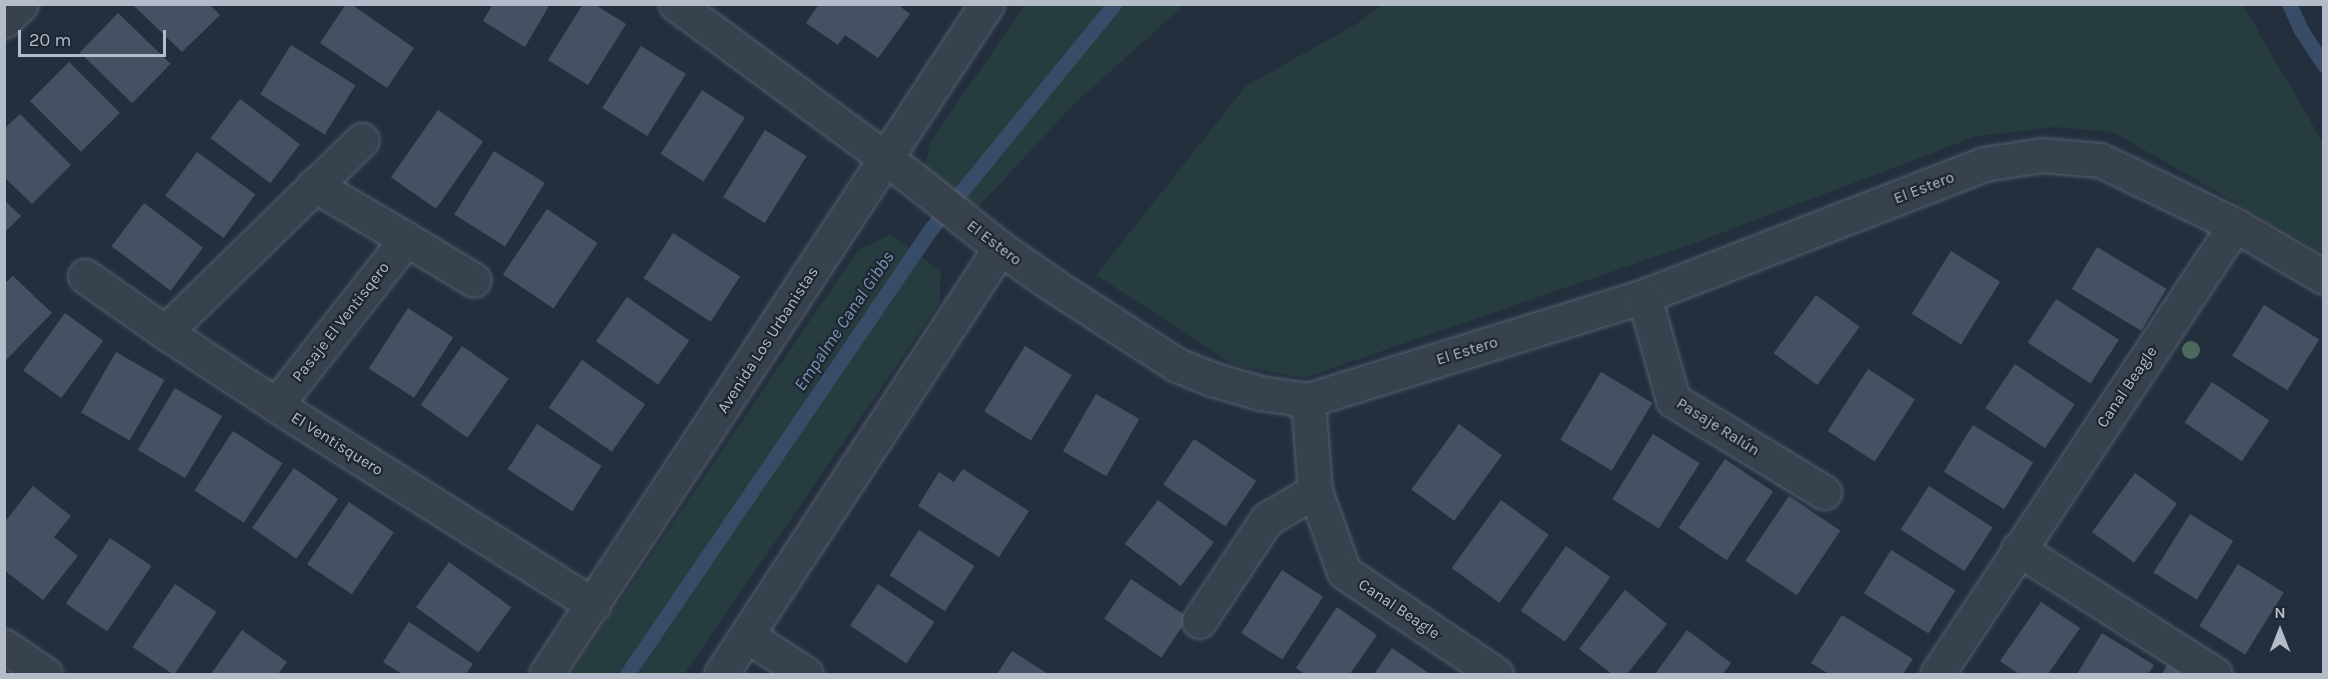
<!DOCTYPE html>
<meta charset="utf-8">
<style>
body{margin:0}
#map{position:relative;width:2328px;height:679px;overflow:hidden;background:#242f3e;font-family:Karla,sans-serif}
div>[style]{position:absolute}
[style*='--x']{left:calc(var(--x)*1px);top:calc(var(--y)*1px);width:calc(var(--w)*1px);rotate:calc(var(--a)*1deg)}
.green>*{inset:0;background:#263c3f}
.stream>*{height:15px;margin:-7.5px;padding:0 7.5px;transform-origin:7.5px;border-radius:7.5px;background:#394c67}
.building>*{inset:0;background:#455162;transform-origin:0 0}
.roads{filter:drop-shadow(0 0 2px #565f6c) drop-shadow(0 0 2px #565f6c)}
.minor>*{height:33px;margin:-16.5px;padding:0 16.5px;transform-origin:16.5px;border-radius:16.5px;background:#38414e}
.trees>*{width:18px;height:18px;margin:-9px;border-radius:50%;background:#4b6a5d}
span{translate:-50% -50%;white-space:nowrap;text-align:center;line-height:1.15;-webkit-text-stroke:4.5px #1d2633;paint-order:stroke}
.street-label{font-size:16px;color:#b4bcc9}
.water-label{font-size:18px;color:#7c92b1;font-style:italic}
.frame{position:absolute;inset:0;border:6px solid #b4bcc9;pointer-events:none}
.north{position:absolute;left:2250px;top:601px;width:60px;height:60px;-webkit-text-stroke:4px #1d2633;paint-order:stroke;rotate:0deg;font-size:16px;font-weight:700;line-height:24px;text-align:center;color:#b4bcc9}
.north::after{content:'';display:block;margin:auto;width:21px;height:27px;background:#b4bcc9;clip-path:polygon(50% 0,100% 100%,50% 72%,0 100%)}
.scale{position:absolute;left:18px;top:30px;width:148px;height:27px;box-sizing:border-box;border:3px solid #b4bcc9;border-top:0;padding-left:8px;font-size:18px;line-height:21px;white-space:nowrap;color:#b4bcc9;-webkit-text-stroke:4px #1d2633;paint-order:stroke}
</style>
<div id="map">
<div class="green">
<i style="clip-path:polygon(1383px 4px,2243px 5px,2323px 143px,2323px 253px,2113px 132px,2055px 127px,1977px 136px,1695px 243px,1304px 378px,1234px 365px,1096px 275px,1246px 86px,1358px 23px)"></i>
<i style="clip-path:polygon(1025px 5px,1184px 5px,1074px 104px,979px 206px,922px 178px,931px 141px)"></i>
<i style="clip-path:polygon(891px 234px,941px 272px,939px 304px,684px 674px,570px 674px,858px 250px)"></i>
</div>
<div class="stream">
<i style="--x:2289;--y:4;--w:29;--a:65"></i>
<i style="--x:2301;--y:30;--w:42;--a:56.7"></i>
<i style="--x:627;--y:674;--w:538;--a:-55.69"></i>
<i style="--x:930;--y:230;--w:291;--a:-50.8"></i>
</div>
<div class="building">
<i style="clip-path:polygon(346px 4px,351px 4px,414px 48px,387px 88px,320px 43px)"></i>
<i style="clip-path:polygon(493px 4px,550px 4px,525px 47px,483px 21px)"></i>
<i style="clip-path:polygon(583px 4px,594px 4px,626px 24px,588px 85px,548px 60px)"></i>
<i style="clip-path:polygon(819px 4px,897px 4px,910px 14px,878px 58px,845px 35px,838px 45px,806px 23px)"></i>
<i style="clip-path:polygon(133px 5px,210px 5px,220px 15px,182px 52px)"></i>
<i style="left:118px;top:13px;width:73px;height:55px;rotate:44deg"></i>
<i style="left:291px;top:45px;width:76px;height:58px;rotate:32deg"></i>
<i style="left:641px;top:46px;width:53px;height:73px;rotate:32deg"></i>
<i style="left:69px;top:62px;width:72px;height:55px;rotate:45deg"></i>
<i style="left:702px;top:90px;width:51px;height:76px;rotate:33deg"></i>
<i style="left:240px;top:99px;width:75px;height:49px;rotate:37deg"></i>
<i style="left:438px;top:110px;width:55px;height:82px;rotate:35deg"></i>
<i style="clip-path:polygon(20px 114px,71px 165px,32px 204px,4px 177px,4px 129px)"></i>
<i style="left:765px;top:130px;width:49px;height:79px;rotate:32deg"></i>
<i style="left:494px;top:151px;width:60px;height:75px;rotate:32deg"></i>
<i style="left:197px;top:152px;width:72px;height:54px;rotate:36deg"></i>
<i style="clip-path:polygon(4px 200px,21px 216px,4px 233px)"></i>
<i style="left:144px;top:203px;width:74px;height:54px;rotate:37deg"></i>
<i style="left:547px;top:209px;width:61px;height:79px;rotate:34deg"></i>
<i style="left:673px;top:233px;width:80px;height:54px;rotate:33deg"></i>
<i style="left:2097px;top:247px;width:81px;height:49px;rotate:31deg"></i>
<i style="left:1951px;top:251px;width:58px;height:74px;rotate:32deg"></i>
<i style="clip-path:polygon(13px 276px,52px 313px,4px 362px,4px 284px)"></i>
<i style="left:1816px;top:295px;width:54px;height:72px;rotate:36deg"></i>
<i style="left:627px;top:297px;width:76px;height:54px;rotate:35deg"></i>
<i style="left:2056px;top:299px;width:75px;height:52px;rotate:33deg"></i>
<i style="left:2264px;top:305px;width:65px;height:60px;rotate:32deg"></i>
<i style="left:408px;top:308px;width:54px;height:72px;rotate:33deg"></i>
<i style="left:65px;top:313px;width:47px;height:71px;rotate:36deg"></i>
<i style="left:462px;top:346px;width:57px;height:72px;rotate:35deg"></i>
<i style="left:1025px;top:346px;width:55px;height:77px;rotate:32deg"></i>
<i style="left:116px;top:352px;width:56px;height:70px;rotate:30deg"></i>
<i style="left:582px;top:360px;width:77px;height:58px;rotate:35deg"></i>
<i style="left:2015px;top:364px;width:72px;height:53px;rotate:34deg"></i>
<i style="left:1868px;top:369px;width:56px;height:74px;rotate:33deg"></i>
<i style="left:1601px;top:372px;width:60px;height:79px;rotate:31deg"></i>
<i style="left:2212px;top:382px;width:69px;height:49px;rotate:34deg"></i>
<i style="left:175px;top:388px;width:55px;height:72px;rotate:31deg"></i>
<i style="left:1096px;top:394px;width:50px;height:66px;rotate:30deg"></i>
<i style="left:537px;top:424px;width:77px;height:54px;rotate:33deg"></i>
<i style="left:1459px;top:424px;width:53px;height:81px;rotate:36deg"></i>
<i style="left:1973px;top:425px;width:71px;height:55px;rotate:32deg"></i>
<i style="left:233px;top:431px;width:59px;height:71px;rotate:33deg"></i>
<i style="left:1653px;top:434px;width:55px;height:77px;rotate:32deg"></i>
<i style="left:1194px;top:439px;width:75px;height:55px;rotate:34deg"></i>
<i style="left:1725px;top:459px;width:58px;height:83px;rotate:34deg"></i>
<i style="left:294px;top:468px;width:54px;height:73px;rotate:35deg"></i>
<i style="clip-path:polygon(963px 469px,1029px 511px,999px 557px,918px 506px,939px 472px,954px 482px)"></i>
<i style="left:2135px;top:473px;width:52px;height:73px;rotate:36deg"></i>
<i style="clip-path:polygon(33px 486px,71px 516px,54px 537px,78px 556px,43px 600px,4px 570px,4px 523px)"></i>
<i style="left:1929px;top:486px;width:76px;height:52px;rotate:33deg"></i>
<i style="left:1789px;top:496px;width:62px;height:78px;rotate:34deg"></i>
<i style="left:1158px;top:500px;width:70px;height:55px;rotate:37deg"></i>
<i style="left:1501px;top:500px;width:59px;height:84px;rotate:36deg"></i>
<i style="left:349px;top:502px;width:54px;height:75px;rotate:34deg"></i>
<i style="left:2190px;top:514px;width:51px;height:69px;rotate:32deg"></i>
<i style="left:919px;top:530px;width:66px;height:54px;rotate:33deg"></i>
<i style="left:110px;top:538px;width:50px;height:79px;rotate:34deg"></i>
<i style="left:1566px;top:546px;width:54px;height:79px;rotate:35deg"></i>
<i style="left:1891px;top:550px;width:76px;height:51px;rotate:32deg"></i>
<i style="left:449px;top:562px;width:77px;height:56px;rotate:36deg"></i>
<i style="left:2238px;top:564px;width:54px;height:73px;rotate:32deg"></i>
<i style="left:1282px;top:570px;width:49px;height:75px;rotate:33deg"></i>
<i style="left:1131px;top:579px;width:69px;height:48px;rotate:34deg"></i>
<i style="left:175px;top:584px;width:50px;height:76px;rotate:34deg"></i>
<i style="left:878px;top:584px;width:68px;height:50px;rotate:34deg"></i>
<i style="clip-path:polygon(1625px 590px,1667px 624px,1627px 674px,1612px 674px,1579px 649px)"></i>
<i style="clip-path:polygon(2041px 602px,2080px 628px,2048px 674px,2019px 674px,2000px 661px)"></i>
<i style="clip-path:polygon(1337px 607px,1377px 635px,1350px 674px,1305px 674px,1296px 668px)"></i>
<i style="clip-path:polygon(1842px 615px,1913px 659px,1903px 674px,1829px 674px,1811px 663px)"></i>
<i style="clip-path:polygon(409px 622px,473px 664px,466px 674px,402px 674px,383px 662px)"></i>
<i style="clip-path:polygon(242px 630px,287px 662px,278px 674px,211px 674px)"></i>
<i style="clip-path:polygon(1687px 630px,1731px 663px,1723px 674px,1655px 674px)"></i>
<i style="clip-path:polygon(2102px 633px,2154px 665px,2148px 674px,2077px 674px)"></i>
<i style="clip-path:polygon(1392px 648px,1430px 674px,1374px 674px)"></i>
<i style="clip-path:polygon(1012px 651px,1048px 674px,997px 674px)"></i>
<i style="clip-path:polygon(2167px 665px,2183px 674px,2162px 674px)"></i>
</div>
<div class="roads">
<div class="minor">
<i style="--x:676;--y:4;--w:288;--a:36.4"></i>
<i style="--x:908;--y:175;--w:117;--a:38.4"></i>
<i style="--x:1000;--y:248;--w:68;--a:34.9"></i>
<i style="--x:1056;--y:287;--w:144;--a:32.8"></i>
<i style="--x:1177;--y:365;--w:38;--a:22"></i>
<i style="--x:1212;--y:379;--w:50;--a:16.3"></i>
<i style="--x:1260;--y:393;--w:49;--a:8.3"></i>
<i style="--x:1308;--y:400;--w:352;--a:-17.2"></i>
<i style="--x:1644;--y:296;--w:365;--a:-21.2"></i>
<i style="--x:1984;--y:164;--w:59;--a:-8.8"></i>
<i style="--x:2042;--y:155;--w:58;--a:4.9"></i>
<i style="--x:2100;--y:160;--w:150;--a:25.7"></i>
<i style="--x:2235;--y:225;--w:103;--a:30.3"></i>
<i style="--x:4;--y:21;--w:24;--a:-45"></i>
<i style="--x:406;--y:239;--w:79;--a:31.1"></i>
<i style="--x:85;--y:276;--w:98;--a:35"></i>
<i style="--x:165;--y:332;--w:133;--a:33.3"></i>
<i style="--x:276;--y:405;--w:375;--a:32.2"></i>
<i style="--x:1644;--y:296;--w:108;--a:74.4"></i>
<i style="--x:1673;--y:400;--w:177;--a:31.4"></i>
<i style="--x:165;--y:332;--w:275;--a:-44.3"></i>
<i style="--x:1308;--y:400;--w:91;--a:85.6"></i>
<i style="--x:1315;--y:491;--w:86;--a:70.3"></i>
<i style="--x:1344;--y:572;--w:183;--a:33.9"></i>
<i style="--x:276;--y:405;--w:211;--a:-51.9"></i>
<i style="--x:406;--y:239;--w:107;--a:-149.6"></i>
<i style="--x:2018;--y:549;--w:233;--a:32.4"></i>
<i style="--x:1199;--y:621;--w:123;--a:-56.3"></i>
<i style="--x:1267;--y:519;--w:56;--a:-30.3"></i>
<i style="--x:748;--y:636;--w:69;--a:33.2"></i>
<i style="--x:4;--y:646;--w:50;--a:34.3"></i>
<i style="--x:546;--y:674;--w:802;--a:-56.65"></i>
<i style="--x:721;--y:674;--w:509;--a:-56.78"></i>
<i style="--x:1937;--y:674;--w:539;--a:-56.43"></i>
</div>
</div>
<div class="trees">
<i style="left:2191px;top:350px"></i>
</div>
<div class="street-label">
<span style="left:1924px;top:188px;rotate:-21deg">El Estero</span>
<span style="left:994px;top:243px;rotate:37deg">El Estero</span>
<span style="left:341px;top:322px;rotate:-52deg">Pasaje El Ventisqero</span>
<span style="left:768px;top:340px;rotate:-57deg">Avenida Los Urbanistas</span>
<span style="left:1467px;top:351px;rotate:-17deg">El Estero</span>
<span style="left:2127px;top:387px;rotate:-56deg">Canal Beagle</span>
<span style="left:1718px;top:427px;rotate:32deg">Pasaje Ralún</span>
<span style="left:337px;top:444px;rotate:32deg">El Ventisquero</span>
<span style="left:1399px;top:609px;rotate:34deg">Canal Beagle</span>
</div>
<div class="water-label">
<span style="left:844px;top:321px;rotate:-56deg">Empalme Canal Gibbs</span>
</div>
<div class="frame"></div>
<div class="north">N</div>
<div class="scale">20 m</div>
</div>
